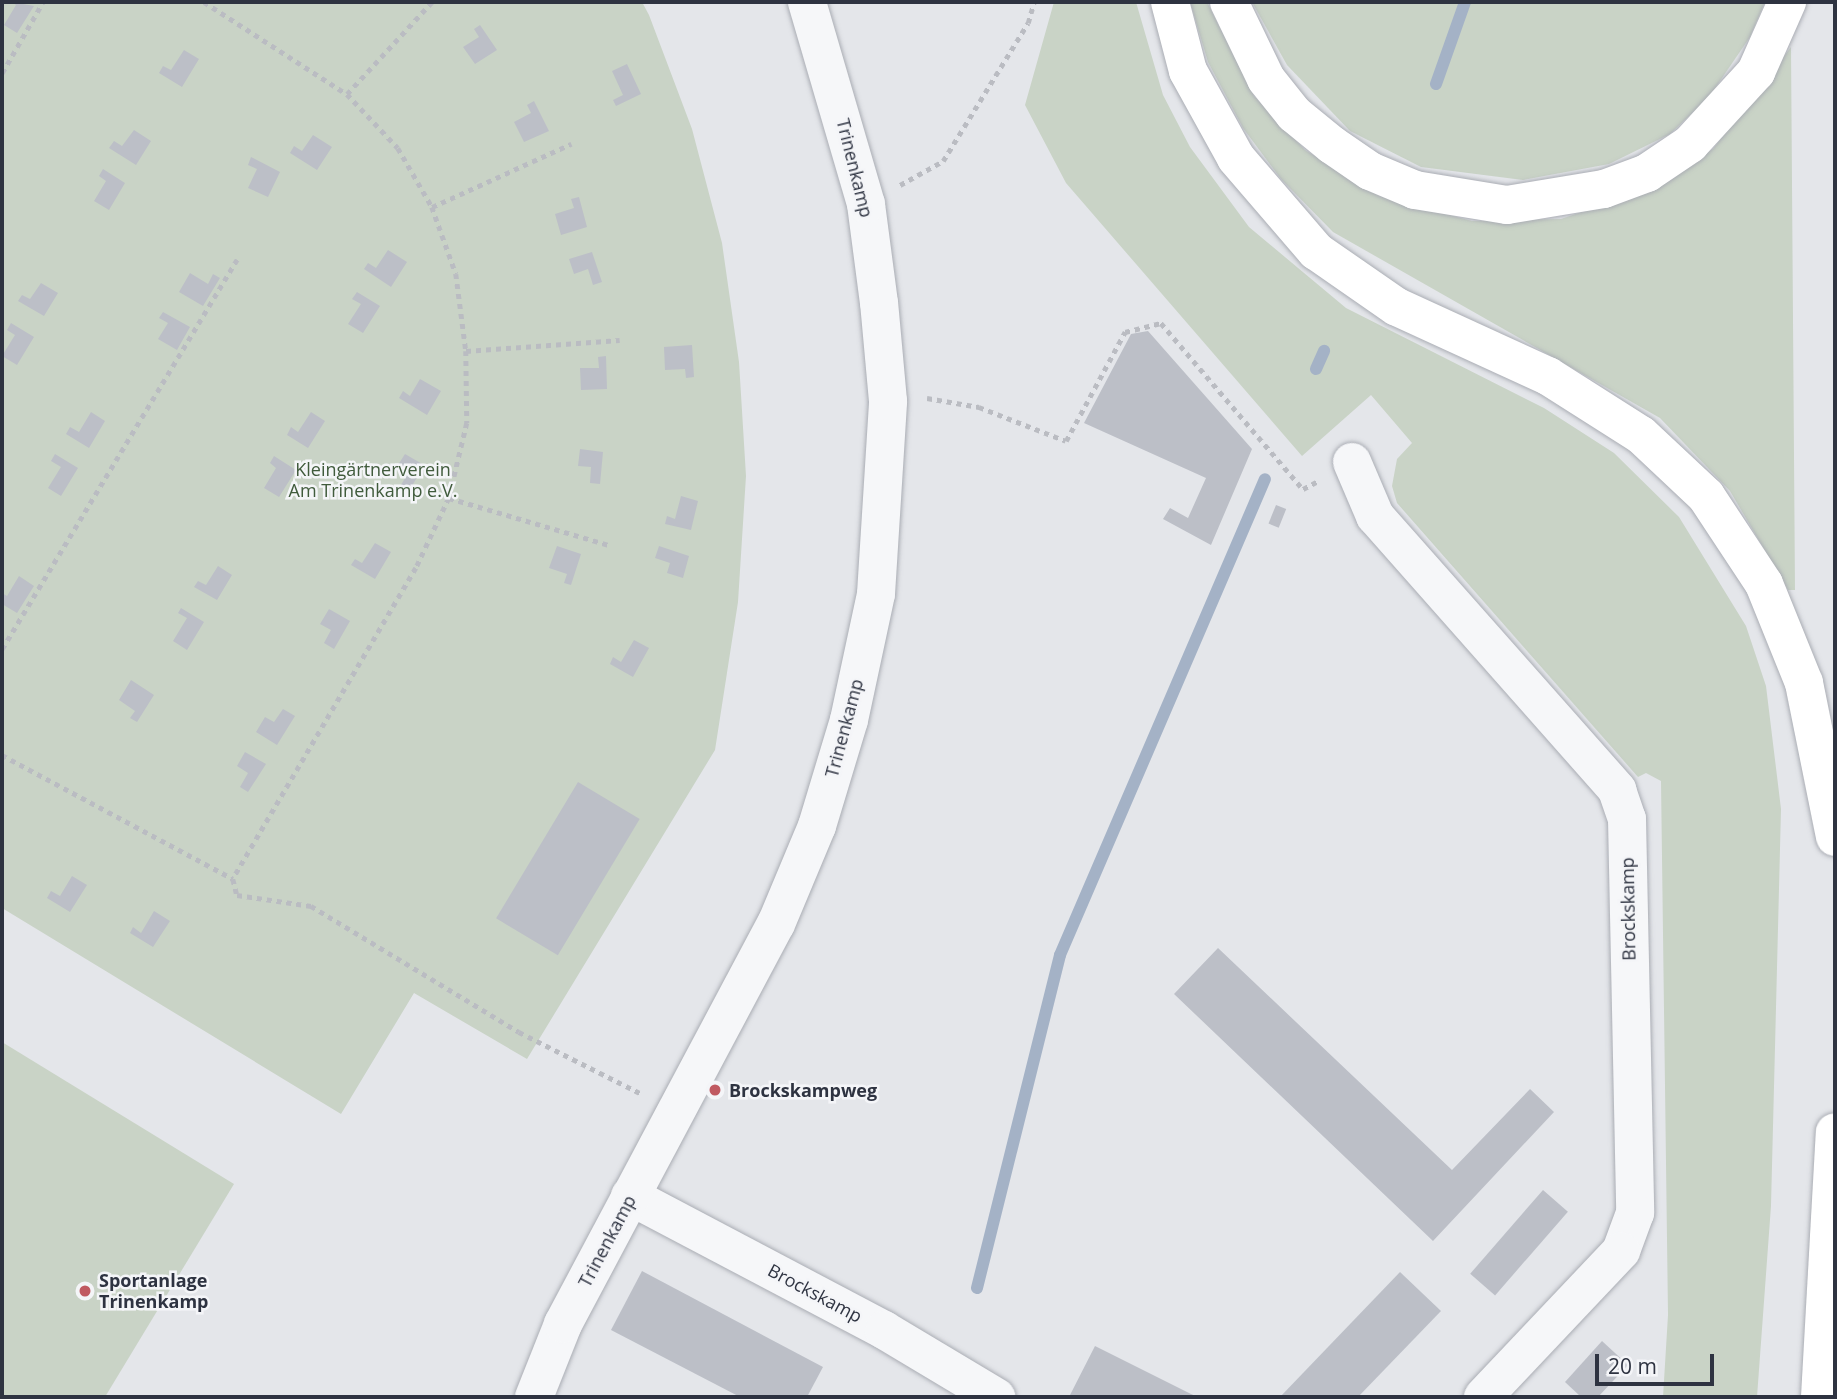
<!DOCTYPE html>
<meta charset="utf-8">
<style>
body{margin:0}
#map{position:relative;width:1837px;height:1399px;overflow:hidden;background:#e4e6ea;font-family:"Open Sans",sans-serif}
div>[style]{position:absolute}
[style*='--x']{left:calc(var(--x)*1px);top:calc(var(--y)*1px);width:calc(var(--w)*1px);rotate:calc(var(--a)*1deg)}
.green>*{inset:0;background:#c9d3c6}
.stream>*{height:12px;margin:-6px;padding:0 6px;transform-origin:6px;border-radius:6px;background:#a4b2c6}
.building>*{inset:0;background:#bcbfc7;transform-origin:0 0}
.path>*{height:4.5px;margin-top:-2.25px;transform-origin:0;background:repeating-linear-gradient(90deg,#babcc2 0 5px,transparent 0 10px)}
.roads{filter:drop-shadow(0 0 2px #aaadb4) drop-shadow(0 0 2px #aaadb4)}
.minor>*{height:38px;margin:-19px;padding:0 19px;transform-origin:19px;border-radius:19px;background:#f6f7f9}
.motorway>*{height:38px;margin:-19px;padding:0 19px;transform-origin:19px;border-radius:19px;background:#fff}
.dots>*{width:19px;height:19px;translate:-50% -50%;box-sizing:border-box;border:4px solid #f4f5f8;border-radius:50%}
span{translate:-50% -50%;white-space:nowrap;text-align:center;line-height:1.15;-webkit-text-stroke:5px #f4f5f8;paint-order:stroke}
.street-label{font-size:18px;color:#2e3341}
.park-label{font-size:18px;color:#405b3c}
.poi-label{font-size:18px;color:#2e3341;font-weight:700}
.left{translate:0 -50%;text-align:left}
.frame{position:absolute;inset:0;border:4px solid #2e3341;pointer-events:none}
.scale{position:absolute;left:1595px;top:1354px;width:119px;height:32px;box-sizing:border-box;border:4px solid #2e3341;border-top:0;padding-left:9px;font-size:21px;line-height:24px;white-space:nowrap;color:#2e3341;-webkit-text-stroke:5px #f4f5f8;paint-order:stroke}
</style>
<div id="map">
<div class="green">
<i style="clip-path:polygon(2px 2px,642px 2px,649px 15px,692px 129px,722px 243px,739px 362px,746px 476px,738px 602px,715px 750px,527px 1059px,414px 993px,341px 1114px,2px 908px)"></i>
<i style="clip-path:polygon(1054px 2px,1136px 2px,1163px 95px,1190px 147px,1249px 227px,1346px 308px,1544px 408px,1614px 453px,1679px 517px,1746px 626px,1766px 686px,1781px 809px,1771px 1206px,1757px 1397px,1663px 1397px,1668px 1315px,1661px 781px,1646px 773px,1638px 777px,1397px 503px,1392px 486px,1397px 459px,1412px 443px,1371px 395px,1302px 456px,1066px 183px,1025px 105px)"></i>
<i style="clip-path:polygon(1190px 2px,1207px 2px,1254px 96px,1305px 150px,1379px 196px,1472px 221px,1561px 219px,1657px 186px,1713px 149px,1791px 47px,1795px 590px,1788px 590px,1730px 491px,1660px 418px,1333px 232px,1281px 179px,1243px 128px,1208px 62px)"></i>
<i style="clip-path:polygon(1252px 2px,1765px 2px,1750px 37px,1709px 97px,1670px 134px,1609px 164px,1523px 180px,1421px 167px,1350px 131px,1287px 65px)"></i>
<i style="clip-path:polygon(2px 1042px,234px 1184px,105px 1397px,2px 1397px)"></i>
</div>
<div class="stream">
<i style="--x:1436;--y:84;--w:87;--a:-70.5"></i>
<i style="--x:1316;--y:369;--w:20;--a:-66"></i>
<i style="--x:977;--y:1288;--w:343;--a:-76"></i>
<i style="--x:1060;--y:955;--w:518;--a:-66.7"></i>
</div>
<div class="building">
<i style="clip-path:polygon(12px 2px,34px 6px,17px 33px,4px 25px,16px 5px)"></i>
<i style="clip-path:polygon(480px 25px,497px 50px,475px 64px,463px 47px,479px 37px,474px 29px)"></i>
<i style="clip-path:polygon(184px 50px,199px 59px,182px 87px,159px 73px,163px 66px,171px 70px)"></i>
<i style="clip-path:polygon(627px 64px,641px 94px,616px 106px,613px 100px,623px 95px,612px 71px)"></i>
<i style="clip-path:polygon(534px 101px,549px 131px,524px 142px,514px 122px,531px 113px,527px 105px)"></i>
<i style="clip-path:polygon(134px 130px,151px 141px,136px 165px,109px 148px,114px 141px,122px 146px)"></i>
<i style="clip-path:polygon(313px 135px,332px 147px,317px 170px,290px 153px,294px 146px,302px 151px)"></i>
<i style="clip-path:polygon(251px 157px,280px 172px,268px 197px,248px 188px,257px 169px,248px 165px)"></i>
<i style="clip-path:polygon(103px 169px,125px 183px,109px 210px,94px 201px,106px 181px,99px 176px)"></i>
<i style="clip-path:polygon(579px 197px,587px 227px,561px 235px,555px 214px,574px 208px,571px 199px)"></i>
<i style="clip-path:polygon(388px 250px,407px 262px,391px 287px,364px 269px,368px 263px,376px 268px)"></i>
<i style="clip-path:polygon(592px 252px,602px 282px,593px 285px,588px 269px,574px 274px,569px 259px)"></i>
<i style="clip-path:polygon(190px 273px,208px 284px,213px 274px,220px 278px,203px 306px,179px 292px)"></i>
<i style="clip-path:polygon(41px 283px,58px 293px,44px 316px,18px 301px,22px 295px,30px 299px)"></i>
<i style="clip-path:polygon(357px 292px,380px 306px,363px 333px,348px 324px,361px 304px,352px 299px)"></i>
<i style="clip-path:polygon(163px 312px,190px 327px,177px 350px,158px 339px,168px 323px,159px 318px)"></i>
<i style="clip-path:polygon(11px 323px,34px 337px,17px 365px,2px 356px,15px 335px,7px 330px)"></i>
<i style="clip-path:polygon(1148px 331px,1252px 449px,1211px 545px,1163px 519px,1170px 508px,1188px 518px,1206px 478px,1084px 423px,1131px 334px)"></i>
<i style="clip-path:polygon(692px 345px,694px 377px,686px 378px,685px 369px,665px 370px,664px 347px)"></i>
<i style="clip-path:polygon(606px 356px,607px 389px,581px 390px,580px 368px,599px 368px,598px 357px)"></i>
<i style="clip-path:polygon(420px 379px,441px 391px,427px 415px,399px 398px,403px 391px,410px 396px)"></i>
<i style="clip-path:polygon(91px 412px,105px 421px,89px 448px,66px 434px,70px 427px,79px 432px)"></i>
<i style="clip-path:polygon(311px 412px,325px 421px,308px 448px,287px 435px,291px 427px,298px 432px)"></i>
<i style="clip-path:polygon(580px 449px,603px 452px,600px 484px,590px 483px,591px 467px,578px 466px)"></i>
<i style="clip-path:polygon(55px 454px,78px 468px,61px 496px,48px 488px,61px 467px,51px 461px)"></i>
<i style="clip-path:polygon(405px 454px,424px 465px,408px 493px,399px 488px,407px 475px,396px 468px)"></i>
<i style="clip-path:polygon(274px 456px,296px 470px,279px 497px,264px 488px,276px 468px,270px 463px)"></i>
<i style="clip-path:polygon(681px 496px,698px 501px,691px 530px,665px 524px,667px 516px,675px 519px)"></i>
<i style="left:1276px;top:505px;width:11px;height:20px;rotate:22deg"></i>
<i style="clip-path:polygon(375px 543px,391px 552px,375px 579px,351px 565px,355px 559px,362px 563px)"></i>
<i style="clip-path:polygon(557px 546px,581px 554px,571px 585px,564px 583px,567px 574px,549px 568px)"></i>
<i style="clip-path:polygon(659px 546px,689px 556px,683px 578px,667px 573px,670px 563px,655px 558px)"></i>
<i style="clip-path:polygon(218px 566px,232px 575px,217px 600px,194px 587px,198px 581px,206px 585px)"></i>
<i style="clip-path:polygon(19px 576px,34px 586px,17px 613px,2px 604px,2px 593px,7px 596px)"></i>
<i style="clip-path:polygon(181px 608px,204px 622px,187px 650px,173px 641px,187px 618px,178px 613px)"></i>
<i style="clip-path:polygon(329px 609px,350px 621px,334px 649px,324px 643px,331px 630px,320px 624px)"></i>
<i style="clip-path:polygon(634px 640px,649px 648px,633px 677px,610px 664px,613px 657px,621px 662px)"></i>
<i style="clip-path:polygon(131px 680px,154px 695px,137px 722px,130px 718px,135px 711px,119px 700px)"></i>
<i style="clip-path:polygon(283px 709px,295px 716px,277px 745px,256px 732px,265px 717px,274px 722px)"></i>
<i style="clip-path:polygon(245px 752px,266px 764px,248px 792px,240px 787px,248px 773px,237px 766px)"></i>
<i style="left:578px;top:782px;width:72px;height:159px;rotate:31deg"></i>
<i style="clip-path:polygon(72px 876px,87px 885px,70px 912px,47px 898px,51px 891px,60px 896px)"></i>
<i style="clip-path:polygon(154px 911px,170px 921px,153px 947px,130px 933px,133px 927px,141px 933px)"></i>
<i style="clip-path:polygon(1218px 948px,1452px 1170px,1530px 1089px,1554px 1112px,1433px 1241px,1174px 994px)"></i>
<i style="left:1543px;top:1190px;width:33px;height:111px;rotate:41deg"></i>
<i style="clip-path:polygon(642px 1271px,823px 1367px,807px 1397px,740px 1397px,611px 1330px)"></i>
<i style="clip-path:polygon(1400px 1272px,1441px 1311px,1358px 1397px,1280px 1397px)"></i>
<i style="clip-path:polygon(1602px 1341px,1628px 1365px,1598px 1397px,1581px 1397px,1565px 1382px)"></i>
<i style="clip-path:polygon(1095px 1346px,1191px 1394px,1198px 1397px,1069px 1397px)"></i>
</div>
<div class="path">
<i style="--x:204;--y:2;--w:170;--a:32.8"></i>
<i style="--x:347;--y:94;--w:74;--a:46.6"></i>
<i style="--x:398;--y:148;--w:68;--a:60"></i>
<i style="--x:432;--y:207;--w:71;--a:70.3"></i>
<i style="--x:456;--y:274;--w:78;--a:82.6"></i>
<i style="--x:466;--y:351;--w:72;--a:89.2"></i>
<i style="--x:467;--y:423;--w:77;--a:103.5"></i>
<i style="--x:449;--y:498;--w:77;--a:115.2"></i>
<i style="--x:416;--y:568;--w:361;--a:120.5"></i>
<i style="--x:2;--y:73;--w:82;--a:-60"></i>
<i style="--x:347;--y:94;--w:125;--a:-47.3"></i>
<i style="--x:900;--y:185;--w:49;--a:-29.2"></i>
<i style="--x:943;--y:161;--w:162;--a:-58.4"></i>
<i style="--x:1028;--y:23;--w:22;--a:-74"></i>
<i style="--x:432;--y:207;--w:153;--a:-24.4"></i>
<i style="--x:466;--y:351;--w:154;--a:-4.1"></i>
<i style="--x:927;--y:398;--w:53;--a:9.8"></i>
<i style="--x:979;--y:407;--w:93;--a:21.3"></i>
<i style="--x:1066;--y:441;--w:124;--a:-61.6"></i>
<i style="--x:1125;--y:332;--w:37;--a:-14"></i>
<i style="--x:1161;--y:323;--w:218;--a:49.5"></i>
<i style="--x:1303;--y:489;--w:17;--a:-28"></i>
<i style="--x:449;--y:498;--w:167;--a:16.4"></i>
<i style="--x:2;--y:649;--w:455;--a:-58.9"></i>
<i style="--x:2;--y:755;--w:262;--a:28.2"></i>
<i style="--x:233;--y:879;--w:16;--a:76"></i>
<i style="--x:237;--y:895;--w:75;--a:8.5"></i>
<i style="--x:311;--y:906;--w:243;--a:31.2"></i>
<i style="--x:519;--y:1032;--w:136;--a:26.8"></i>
</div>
<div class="roads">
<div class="minor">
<i style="--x:1352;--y:462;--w:59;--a:66.9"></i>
<i style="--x:1375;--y:516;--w:366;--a:48.5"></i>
<i style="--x:1617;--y:790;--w:31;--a:71"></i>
<i style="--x:1627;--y:819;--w:394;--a:88.8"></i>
<i style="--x:1635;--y:1213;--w:40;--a:110.2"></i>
<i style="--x:1621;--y:1251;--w:201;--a:133.4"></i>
<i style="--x:630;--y:1196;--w:287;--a:27.8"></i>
<i style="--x:884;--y:1330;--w:131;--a:30.9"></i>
<i style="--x:534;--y:1397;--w:79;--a:-68.3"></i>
<i style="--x:563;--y:1324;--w:453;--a:-62"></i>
<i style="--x:776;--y:924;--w:106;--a:-67.3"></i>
<i style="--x:817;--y:826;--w:111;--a:-73.2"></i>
<i style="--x:849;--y:720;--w:129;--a:-77.9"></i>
<i style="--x:876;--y:594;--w:193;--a:-86.4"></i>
<i style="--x:888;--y:401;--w:98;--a:-95.2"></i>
<i style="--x:879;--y:303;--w:100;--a:-97.5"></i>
<i style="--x:866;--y:204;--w:210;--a:-106.3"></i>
</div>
<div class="motorway">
<i style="--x:1170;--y:2;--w:71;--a:75.4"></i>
<i style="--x:1188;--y:71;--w:99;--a:61.1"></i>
<i style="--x:1236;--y:158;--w:123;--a:49.3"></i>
<i style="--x:1316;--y:251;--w:98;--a:34.7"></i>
<i style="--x:1397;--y:307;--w:166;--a:24.6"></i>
<i style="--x:1548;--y:376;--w:110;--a:32.4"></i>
<i style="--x:1641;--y:435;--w:89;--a:43.2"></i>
<i style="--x:1706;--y:496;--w:105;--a:56.6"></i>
<i style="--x:1764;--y:584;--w:107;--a:68"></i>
<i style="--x:1804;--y:683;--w:157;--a:78.6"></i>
<i style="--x:1229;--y:2;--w:85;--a:64.3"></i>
<i style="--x:1266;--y:79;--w:45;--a:51.3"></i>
<i style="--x:1294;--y:114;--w:49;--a:39.2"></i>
<i style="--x:1332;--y:145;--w:46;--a:34.4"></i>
<i style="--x:1370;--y:171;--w:49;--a:22.9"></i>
<i style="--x:1415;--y:190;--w:93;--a:9.3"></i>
<i style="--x:1507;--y:205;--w:98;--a:-9.4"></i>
<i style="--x:1604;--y:189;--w:46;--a:-20.4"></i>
<i style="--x:1647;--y:173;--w:52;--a:-34"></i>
<i style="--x:1690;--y:144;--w:98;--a:-47.5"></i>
<i style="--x:1756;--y:72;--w:77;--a:-66.1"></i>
<i style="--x:1820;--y:1397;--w:265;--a:-86.8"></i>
</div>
</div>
<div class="dots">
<i style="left:715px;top:1090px;background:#c05961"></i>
<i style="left:85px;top:1291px;background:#c05961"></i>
</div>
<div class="street-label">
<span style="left:855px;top:168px;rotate:76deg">Trinenkamp</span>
<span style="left:844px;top:728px;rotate:-75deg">Trinenkamp</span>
<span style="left:1628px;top:909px;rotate:-91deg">Brockskamp</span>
<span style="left:607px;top:1241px;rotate:-62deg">Trinenkamp</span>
<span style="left:815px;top:1293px;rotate:28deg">Brockskamp</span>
</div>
<div class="park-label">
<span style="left:373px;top:480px">Kleingärtnerverein<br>Am Trinenkamp e.V.</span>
</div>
<div class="poi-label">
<span class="left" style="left:729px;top:1090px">Brockskampweg</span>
<span class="left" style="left:99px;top:1291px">Sportanlage<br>Trinenkamp</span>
</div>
<div class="frame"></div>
<div class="scale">20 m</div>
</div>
